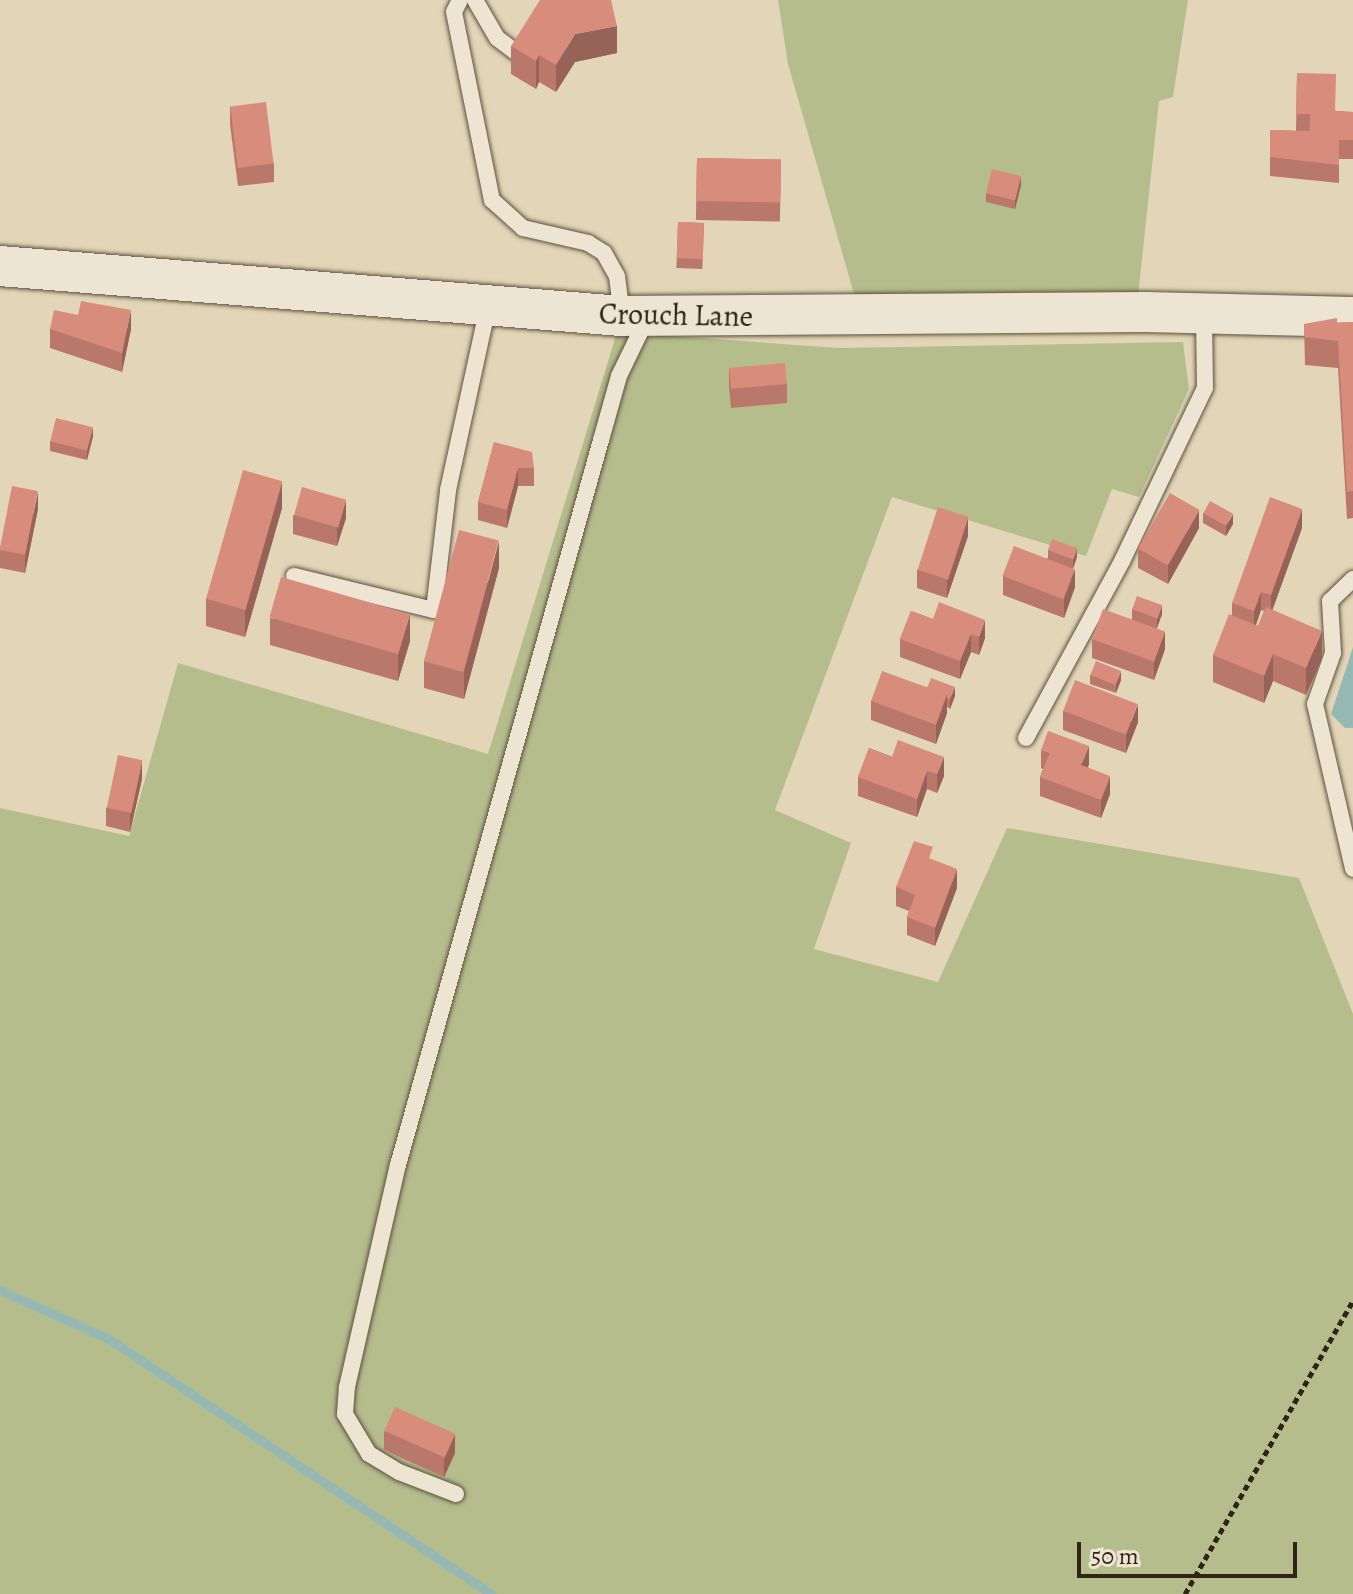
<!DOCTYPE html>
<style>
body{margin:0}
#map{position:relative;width:1353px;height:1594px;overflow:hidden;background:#e3d6b8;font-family:Alegreya,serif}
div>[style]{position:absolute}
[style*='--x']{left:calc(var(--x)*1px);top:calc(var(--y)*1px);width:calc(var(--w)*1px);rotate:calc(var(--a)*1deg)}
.green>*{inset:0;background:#b5bd8d}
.water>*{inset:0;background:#96b8b3}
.stream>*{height:9px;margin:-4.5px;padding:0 4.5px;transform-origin:4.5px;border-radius:4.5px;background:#96b8b3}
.path>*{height:5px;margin-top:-2.5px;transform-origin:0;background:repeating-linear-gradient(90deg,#312315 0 6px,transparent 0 10px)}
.roads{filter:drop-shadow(0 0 2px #5e503e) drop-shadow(0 0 2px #5e503e)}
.service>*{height:16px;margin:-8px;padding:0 8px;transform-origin:8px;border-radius:8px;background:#ede4d1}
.tertiary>*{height:40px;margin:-20px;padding:0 20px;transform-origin:20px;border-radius:20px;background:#ede4d1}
.wall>*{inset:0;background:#ba786b;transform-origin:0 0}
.shaded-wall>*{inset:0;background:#976257}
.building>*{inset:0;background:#d88c7c;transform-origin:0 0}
span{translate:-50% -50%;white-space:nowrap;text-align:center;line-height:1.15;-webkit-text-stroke:7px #ede4d1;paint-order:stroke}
.street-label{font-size:30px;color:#312315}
.scale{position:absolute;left:1077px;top:1542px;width:220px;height:36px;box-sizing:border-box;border:4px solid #312315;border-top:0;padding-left:10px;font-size:24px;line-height:28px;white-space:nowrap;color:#312315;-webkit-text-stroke:6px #ede4d1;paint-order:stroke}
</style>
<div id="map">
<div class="green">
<i style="clip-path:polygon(778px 0,1188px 0,1173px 97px,1159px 101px,1138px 296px,854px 294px,788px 64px)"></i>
<i style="clip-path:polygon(617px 332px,839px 348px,1183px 342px,1189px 389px,1139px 497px,1112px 489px,1086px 556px,892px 497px,775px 810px,851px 843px,814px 949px,938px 982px,1007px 828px,1299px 878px,1353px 1014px,1353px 1594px,0 1594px,0 808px,129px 836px,178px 663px,488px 754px)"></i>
</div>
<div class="water">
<i style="clip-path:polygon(1353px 647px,1353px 728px,1345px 728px,1331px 714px)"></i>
</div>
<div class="stream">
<i style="--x:0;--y:1290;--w:120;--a:24.2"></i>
<i style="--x:109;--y:1339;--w:460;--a:33.7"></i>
</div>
<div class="path">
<i style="--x:1185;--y:1594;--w:338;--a:-60.2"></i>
</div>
<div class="roads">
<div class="service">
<i style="--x:460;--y:0;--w:13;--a:117"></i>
<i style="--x:454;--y:12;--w:192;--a:78.6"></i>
<i style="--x:492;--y:200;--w:42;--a:42.1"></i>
<i style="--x:523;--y:228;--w:67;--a:13"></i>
<i style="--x:588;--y:243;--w:19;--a:32"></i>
<i style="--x:604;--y:253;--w:26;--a:61"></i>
<i style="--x:617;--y:276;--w:40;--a:82.9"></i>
<i style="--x:475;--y:0;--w:44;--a:59.9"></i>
<i style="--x:497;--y:38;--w:25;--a:37"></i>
<i style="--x:294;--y:576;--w:144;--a:13.7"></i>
<i style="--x:434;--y:610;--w:121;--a:-83.3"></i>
<i style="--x:448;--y:490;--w:187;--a:-77.7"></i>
<i style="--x:1353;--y:579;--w:32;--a:136"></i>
<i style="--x:1330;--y:601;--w:52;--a:86.7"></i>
<i style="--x:1333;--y:653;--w:54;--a:109.4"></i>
<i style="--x:1315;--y:704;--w:169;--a:77"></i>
<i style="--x:1026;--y:738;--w:201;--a:-61.5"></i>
<i style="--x:1122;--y:561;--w:192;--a:-64.4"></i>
<i style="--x:1205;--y:388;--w:73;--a:-90.8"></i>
<i style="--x:456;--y:1494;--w:61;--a:-158.9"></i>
<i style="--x:399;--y:1472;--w:35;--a:-149"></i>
<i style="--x:369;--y:1454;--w:47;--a:-121"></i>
<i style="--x:345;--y:1414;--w:27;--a:-86"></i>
<i style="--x:347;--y:1387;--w:228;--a:-77.1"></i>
<i style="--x:398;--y:1165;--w:753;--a:-74.36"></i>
<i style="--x:601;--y:440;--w:66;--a:-74.3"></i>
<i style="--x:619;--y:376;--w:64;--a:-64.2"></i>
</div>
<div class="tertiary">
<i style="--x:0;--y:266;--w:624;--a:4.6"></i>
<i style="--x:622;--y:316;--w:524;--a:-0.44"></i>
<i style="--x:1146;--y:312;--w:207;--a:1.4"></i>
</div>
</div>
<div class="wall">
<i style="clip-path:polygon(511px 46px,617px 53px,575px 62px,556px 92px,539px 82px,536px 89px,511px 74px)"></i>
<i style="clip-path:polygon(1297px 73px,1336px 111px,1353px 112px,1353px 159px,1339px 159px,1339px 183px,1270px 176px,1270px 130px,1296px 131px)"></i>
<i style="clip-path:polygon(230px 106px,274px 163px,274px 182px,238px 186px,230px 125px)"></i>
<i style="left:697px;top:158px;width:84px;height:62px;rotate:1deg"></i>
<i style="clip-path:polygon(1021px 185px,1015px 209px,986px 202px,986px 193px)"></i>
<i style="left:678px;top:222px;width:26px;height:46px;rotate:2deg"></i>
<i style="clip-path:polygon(78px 315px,131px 329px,122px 372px,50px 348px,50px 329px)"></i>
<i style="clip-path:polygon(1353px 322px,1353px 518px,1347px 519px,1338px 368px,1305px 365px,1304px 324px)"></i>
<i style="clip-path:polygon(729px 368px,787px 384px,787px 403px,731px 408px,729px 386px)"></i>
<i style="clip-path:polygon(93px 436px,87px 460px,50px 451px,50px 441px)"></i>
<i style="clip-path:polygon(494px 442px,534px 468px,534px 486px,518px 486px,507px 528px,478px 520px,478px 502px)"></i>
<i style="clip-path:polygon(282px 508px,245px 637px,206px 626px,206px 599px)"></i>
<i style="clip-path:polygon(38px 509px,25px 573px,0 568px,0 548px)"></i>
<i style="clip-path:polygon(1203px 513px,1233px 524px,1226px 536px,1203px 523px)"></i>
<i style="clip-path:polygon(293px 515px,346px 518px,337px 546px,293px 534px)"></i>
<i style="clip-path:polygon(1199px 528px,1168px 584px,1138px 568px,1138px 549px)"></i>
<i style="clip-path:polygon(evenodd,1302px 528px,1272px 610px,1322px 658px,1306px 695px,1273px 681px,1264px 703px,1213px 682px,1213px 655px,1232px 615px,1232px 603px,1302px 528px,1261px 610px,1264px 611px,1258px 626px,1256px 625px,1261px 610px)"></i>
<i style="clip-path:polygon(968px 536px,947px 598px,917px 588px,917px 570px)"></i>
<i style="clip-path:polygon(1048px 550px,1077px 557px,1073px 568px,1075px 587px,1064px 618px,1003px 595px,1003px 576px,1048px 558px)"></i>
<i style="clip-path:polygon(499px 568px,464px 699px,424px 688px,424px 661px)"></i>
<i style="clip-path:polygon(1132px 609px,1162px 614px,1157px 628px,1165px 649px,1154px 680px,1092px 658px,1092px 639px,1132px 619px)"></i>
<i style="clip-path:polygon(911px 611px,985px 638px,979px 655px,971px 652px,960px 679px,900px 657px,900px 639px)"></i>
<i style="clip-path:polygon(270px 618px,410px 641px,398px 681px,270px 645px)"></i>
<i style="clip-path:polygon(1090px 675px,1121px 680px,1116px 693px,1090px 684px)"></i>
<i style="clip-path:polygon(927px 688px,955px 696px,950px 709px,947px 707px,947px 713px,936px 744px,871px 720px,871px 701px)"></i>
<i style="clip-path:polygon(1063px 711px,1138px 722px,1126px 753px,1063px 730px)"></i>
<i style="clip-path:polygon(869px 748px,944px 776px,937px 793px,927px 789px,917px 817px,858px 796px,858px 777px)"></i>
<i style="clip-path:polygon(1041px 750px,1089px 764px,1088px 767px,1110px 794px,1101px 818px,1040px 796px,1040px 777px,1043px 769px,1041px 768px)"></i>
<i style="clip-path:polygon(142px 779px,130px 832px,106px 826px,106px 808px)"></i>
<i style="clip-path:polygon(933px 860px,957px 888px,935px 946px,907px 935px,907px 917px,909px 911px,896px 906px,896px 887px)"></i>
<i style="clip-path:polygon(384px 1431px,455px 1453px,444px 1477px,384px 1450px)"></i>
</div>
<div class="shaded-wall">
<i style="clip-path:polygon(617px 26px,617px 53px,575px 62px,556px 92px,556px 65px,575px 34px)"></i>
<i style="clip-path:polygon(539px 55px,539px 82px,536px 89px,536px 61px)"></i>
<i style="clip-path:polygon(1021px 176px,1021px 185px,1015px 209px,1015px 200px)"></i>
<i style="clip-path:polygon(131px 310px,131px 329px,122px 372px,122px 353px)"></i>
<i style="clip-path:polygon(93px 427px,93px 436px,87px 460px,87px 450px)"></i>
<i style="clip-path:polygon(518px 468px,518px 486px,507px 528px,507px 510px)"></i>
<i style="clip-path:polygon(282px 481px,282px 508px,245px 637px,245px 610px)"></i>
<i style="clip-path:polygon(38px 491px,38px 509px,25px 573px,25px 555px)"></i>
<i style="clip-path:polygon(346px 500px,346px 518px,337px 546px,337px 528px)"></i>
<i style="clip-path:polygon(1302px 509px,1302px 528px,1271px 614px,1271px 595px)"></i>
<i style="clip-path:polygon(1199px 510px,1199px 528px,1168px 584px,1168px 566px)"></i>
<i style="clip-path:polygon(1233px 514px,1233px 524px,1226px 536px,1226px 526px)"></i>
<i style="clip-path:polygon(968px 517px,968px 536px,947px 598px,947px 579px)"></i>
<i style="clip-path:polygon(499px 541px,499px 568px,464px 699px,464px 672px)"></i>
<i style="clip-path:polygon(1077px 548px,1077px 557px,1073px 569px,1073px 560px)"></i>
<i style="clip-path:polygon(1075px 569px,1075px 587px,1064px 618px,1064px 599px)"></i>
<i style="clip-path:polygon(1261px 592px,1261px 610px,1254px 630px,1254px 611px)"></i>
<i style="clip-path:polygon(1162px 605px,1162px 614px,1157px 628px,1157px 619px)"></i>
<i style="clip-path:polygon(410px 614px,410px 641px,398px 681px,398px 654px)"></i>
<i style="clip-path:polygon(985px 620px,985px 638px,979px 655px,979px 637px)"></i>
<i style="clip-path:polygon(1165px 631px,1165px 649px,1154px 680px,1154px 662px)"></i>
<i style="clip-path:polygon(1322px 631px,1322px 658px,1306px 695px,1306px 668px)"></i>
<i style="clip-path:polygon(971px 634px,971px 652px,960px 679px,960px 661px)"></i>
<i style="clip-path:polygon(1273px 654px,1273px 681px,1264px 703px,1264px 676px)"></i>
<i style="clip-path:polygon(1121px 671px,1121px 680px,1116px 693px,1116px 684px)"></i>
<i style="clip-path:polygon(955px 687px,955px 696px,950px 709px,950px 699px)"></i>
<i style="clip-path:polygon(947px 695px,947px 713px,936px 744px,936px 725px)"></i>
<i style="clip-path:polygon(1138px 704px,1138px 722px,1126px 753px,1126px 735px)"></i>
<i style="clip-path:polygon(1089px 746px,1089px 764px,1081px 783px,1081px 765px)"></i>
<i style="clip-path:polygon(944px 757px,944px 776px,937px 793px,937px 774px)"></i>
<i style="clip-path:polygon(142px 760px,142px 779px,130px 832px,130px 813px)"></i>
<i style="clip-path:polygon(927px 771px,927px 789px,917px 817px,917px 799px)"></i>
<i style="clip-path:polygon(1110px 776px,1110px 794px,1101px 818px,1101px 800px)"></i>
<i style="clip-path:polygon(957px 869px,957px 888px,935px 946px,935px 928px)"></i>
<i style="clip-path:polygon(455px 1434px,455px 1453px,444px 1477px,444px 1459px)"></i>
</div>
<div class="building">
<i style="clip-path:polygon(540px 0,611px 0,617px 26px,575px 34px,556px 65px,539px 55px,536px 61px,511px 46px)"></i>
<i style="clip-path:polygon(1297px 73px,1336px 74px,1335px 111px,1353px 112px,1353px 140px,1339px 140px,1339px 165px,1270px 157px,1270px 130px,1310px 131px,1310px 114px,1296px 114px)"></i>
<i style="left:266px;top:102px;width:62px;height:36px;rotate:83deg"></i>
<i style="left:697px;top:158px;width:84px;height:43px;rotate:1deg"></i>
<i style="left:992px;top:169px;width:30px;height:25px;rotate:14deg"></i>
<i style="left:678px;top:222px;width:26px;height:36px;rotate:2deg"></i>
<i style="clip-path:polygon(81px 301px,131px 310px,122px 353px,50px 329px,54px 310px,78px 315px)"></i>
<i style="clip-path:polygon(1337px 318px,1337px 323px,1353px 322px,1353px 491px,1347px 492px,1338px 341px,1305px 337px,1304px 324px)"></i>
<i style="left:785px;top:363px;width:21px;height:56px;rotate:85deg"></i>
<i style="left:56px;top:418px;width:38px;height:24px;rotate:14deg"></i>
<i style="clip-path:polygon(494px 442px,532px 452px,534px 468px,518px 468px,507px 510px,478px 502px)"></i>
<i style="left:243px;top:470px;width:41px;height:134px;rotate:16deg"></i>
<i style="left:12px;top:486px;width:26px;height:65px;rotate:11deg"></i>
<i style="left:302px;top:487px;width:46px;height:29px;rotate:16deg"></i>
<i style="left:1170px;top:493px;width:34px;height:64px;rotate:30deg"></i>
<i style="clip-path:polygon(1270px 497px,1302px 509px,1271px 595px,1261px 592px,1254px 611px,1232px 603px)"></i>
<i style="left:1210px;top:501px;width:26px;height:14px;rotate:29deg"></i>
<i style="left:938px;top:507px;width:32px;height:66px;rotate:18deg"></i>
<i style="left:459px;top:530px;width:41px;height:136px;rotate:15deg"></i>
<i style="left:1052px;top:539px;width:27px;height:12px;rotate:20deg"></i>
<i style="left:1014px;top:546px;width:65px;height:32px;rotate:21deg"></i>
<i style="left:281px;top:577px;width:134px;height:42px;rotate:16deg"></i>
<i style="left:1137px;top:596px;width:27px;height:14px;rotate:20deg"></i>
<i style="clip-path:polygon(939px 602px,985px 620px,979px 637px,971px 634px,960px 661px,900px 639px,911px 611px,933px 619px)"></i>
<i style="clip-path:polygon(1266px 607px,1322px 631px,1306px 668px,1273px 654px,1264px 676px,1213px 655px,1229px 614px,1258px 626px)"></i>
<i style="left:1103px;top:609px;width:66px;height:32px;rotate:20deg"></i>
<i style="left:1096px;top:661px;width:27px;height:15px;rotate:22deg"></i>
<i style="left:882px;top:671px;width:69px;height:32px;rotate:20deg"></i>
<i style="clip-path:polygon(931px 678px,955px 687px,950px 699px,947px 698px,947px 695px,927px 688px)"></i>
<i style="left:1075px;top:680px;width:67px;height:33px;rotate:21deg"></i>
<i style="clip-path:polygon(1048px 731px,1089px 746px,1081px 765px,1110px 776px,1101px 800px,1040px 777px,1050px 753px,1041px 750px)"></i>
<i style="clip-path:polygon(898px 740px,944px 757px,937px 774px,927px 771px,917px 799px,858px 777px,869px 748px,892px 757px)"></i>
<i style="left:118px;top:755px;width:25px;height:54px;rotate:12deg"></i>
<i style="clip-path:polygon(914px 841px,933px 847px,929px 858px,957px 869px,935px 928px,907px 917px,915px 895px,896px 887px)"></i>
<i style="left:395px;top:1407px;width:66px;height:26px;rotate:24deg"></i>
</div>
<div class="street-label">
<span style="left:676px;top:315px;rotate:1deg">Crouch Lane</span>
</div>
<div class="scale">50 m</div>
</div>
